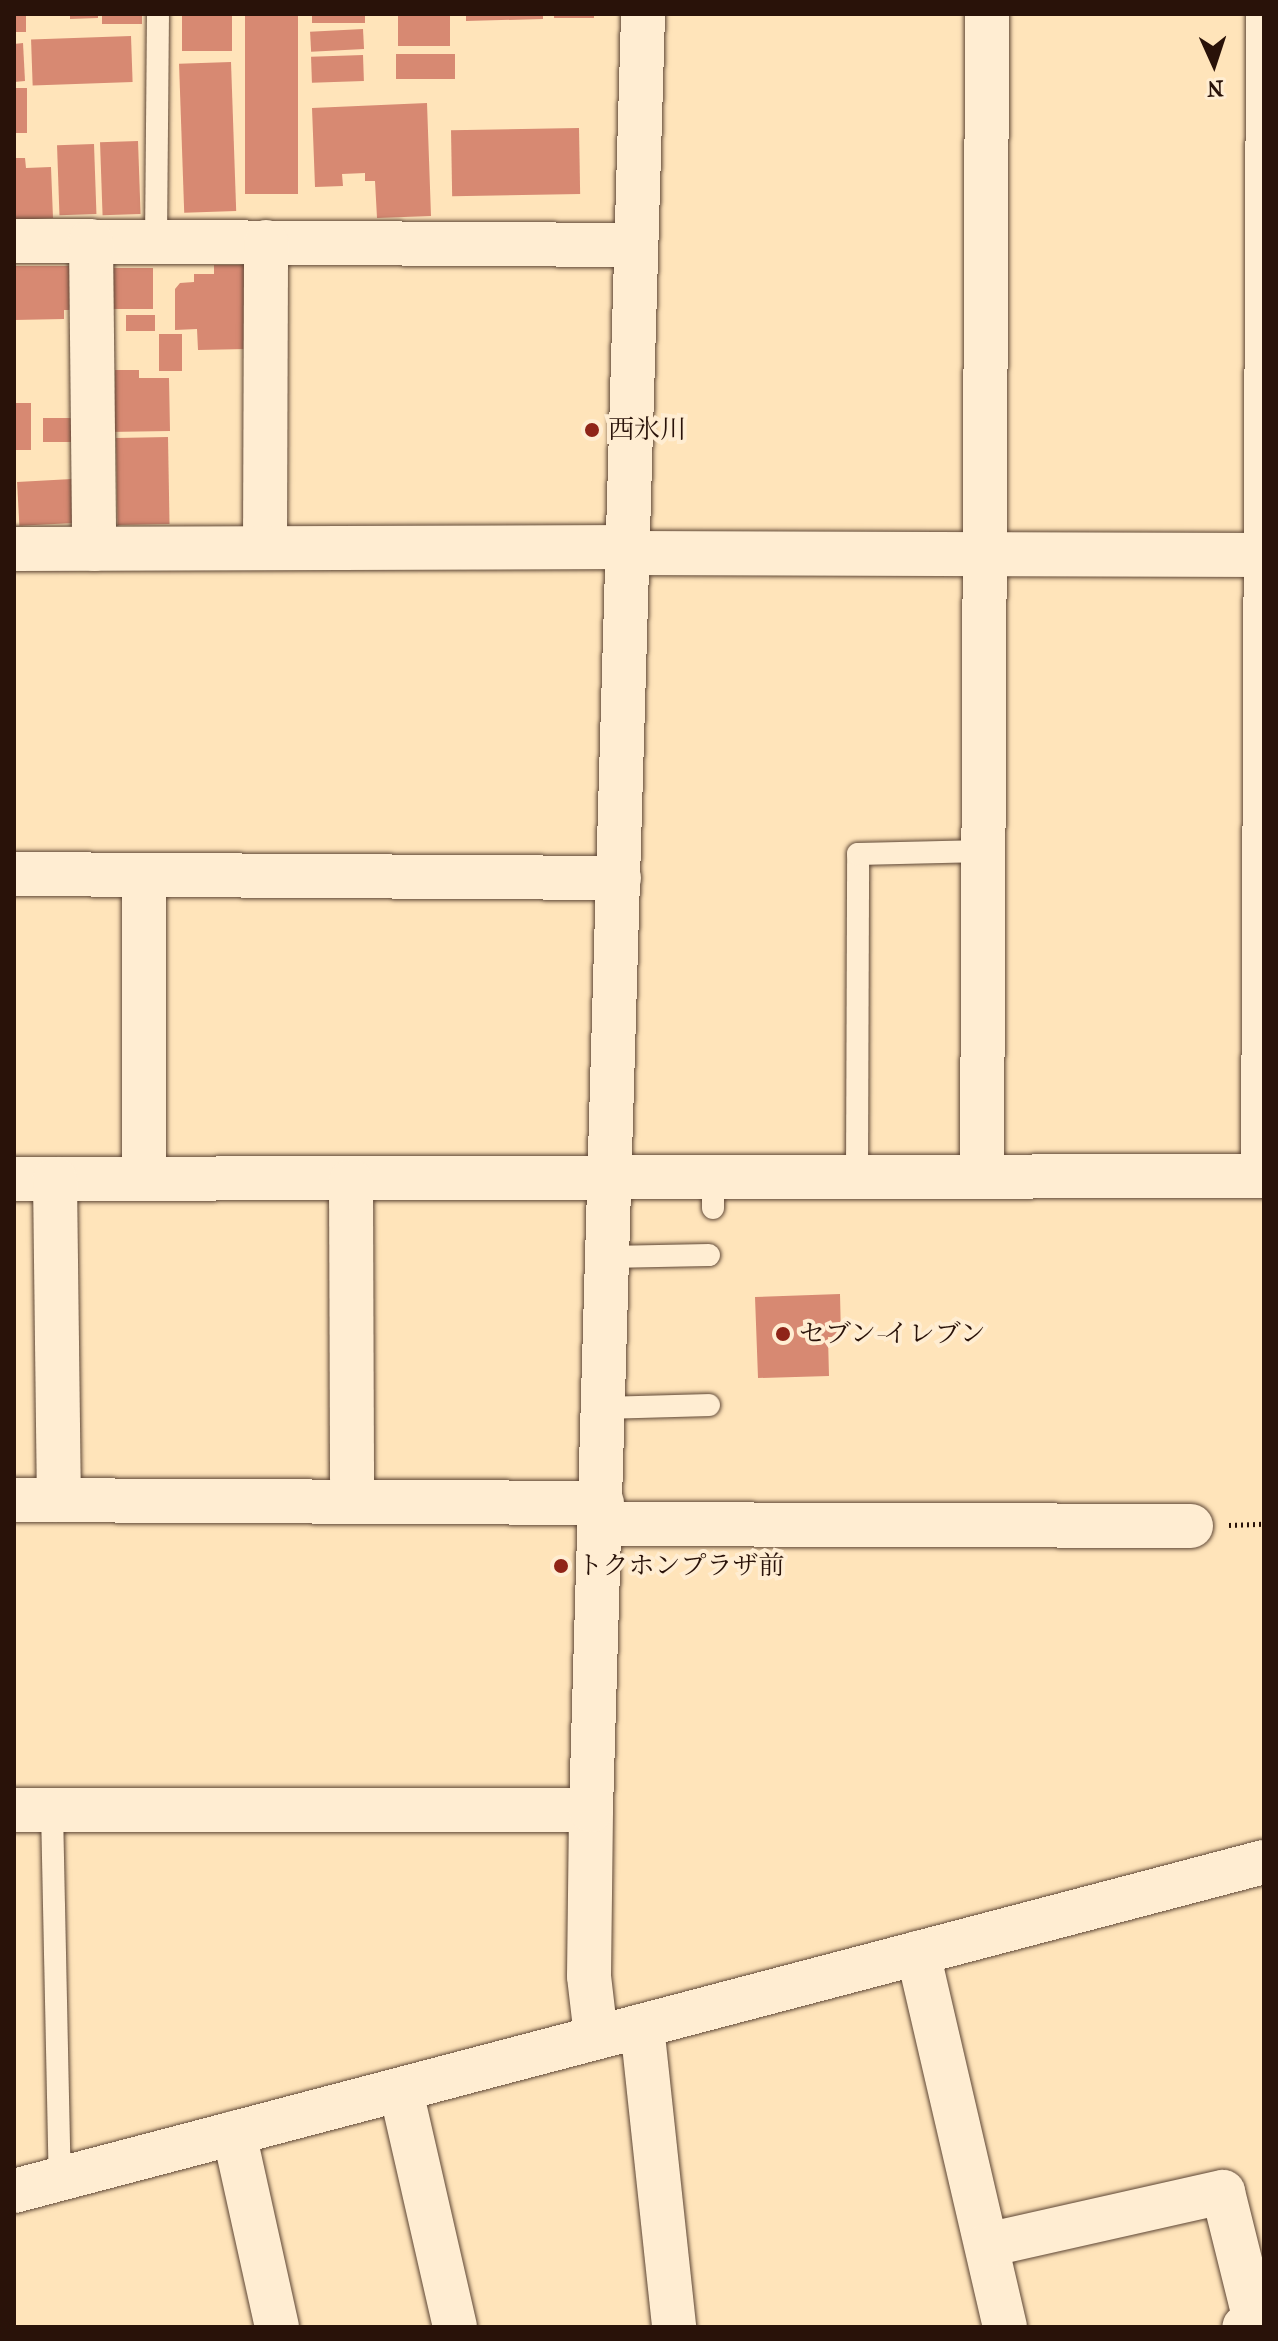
<!DOCTYPE html>
<meta charset="utf-8">
<style>
body{margin:0}
#map{position:relative;width:1278px;height:2341px;overflow:hidden;background:#ffe4ba;font-family:"IM FELL French Canon","Noto Serif JP",serif}
div>[style]{position:absolute}
[style*='--x']{left:calc(var(--x)*1px);top:calc(var(--y)*1px);width:calc(var(--w)*1px);rotate:calc(var(--a)*1deg)}
.building>*{inset:0;background:#d78972;transform-origin:0 0}
.path>*{height:5px;margin-top:-2.5px;transform-origin:0;background:repeating-linear-gradient(90deg,#291209 0 2px,transparent 0 6px)}
.roads{filter:drop-shadow(0 0 2px #5e4635) drop-shadow(0 0 2px #5e4635)}
.lane>*{height:22px;margin:-11px;padding:0 11px;transform-origin:11px;border-radius:11px;background:#ffedd2}
.street>*{height:44px;margin:-22px;padding:0 22px;transform-origin:22px;border-radius:22px;background:#ffedd2}
.secondary>*{height:44px;margin:-22px;padding:0 22px;transform-origin:22px;border-radius:22px;background:#ffedd2}
.dots>*{width:22px;height:22px;translate:-50% -50%;box-sizing:border-box;border:4px solid #ffedd2;border-radius:50%}
span{translate:-50% -50%;white-space:nowrap;text-align:center;line-height:1.15;-webkit-text-stroke:8px #ffedd2;paint-order:stroke}
.poi-label{font-size:26px;color:#291209}
.left{translate:0 -50%;text-align:left}
.frame{position:absolute;inset:0;border:16px solid #291209;pointer-events:none}
.north{position:absolute;left:1174px;top:24px;width:80px;height:80px;-webkit-text-stroke:6px #ffedd2;paint-order:stroke;rotate:177deg;font-size:22px;font-weight:700;line-height:32px;text-align:center;color:#291209}
.north::after{content:'';display:block;margin:auto;width:28px;height:36px;background:#291209;clip-path:polygon(50% 0,100% 100%,50% 72%,0 100%)}
</style>
<div id="map">
<div class="building">
<i style="left:14px;top:14px;width:12px;height:18px"></i>
<i style="clip-path:polygon(70px 14px,98px 14px,98px 18px,70px 19px)"></i>
<i style="left:102px;top:14px;width:40px;height:10px"></i>
<i style="left:182px;top:14px;width:50px;height:37px"></i>
<i style="left:245px;top:14px;width:53px;height:180px"></i>
<i style="left:312px;top:14px;width:53px;height:9px"></i>
<i style="clip-path:polygon(466px 14px,543px 14px,543px 19px,466px 21px)"></i>
<i style="left:554px;top:14px;width:40px;height:4px"></i>
<i style="left:450px;top:16px;width:30px;height:52px;rotate:90deg"></i>
<i style="left:363px;top:29px;width:20px;height:53px;rotate:87deg"></i>
<i style="left:131px;top:36px;width:46px;height:100px;rotate:88deg"></i>
<i style="clip-path:polygon(23px 43px,25px 81px,14px 82px,14px 44px)"></i>
<i style="left:455px;top:54px;width:25px;height:59px;rotate:90deg"></i>
<i style="left:363px;top:55px;width:26px;height:52px;rotate:88deg"></i>
<i style="left:231px;top:62px;width:149px;height:52px;rotate:88deg"></i>
<i style="left:14px;top:88px;width:13px;height:45px"></i>
<i style="clip-path:polygon(427px 103px,431px 216px,377px 218px,375px 181px,365px 181px,365px 173px,342px 174px,343px 186px,315px 187px,312px 108px)"></i>
<i style="left:579px;top:128px;width:66px;height:128px;rotate:89deg"></i>
<i style="left:138px;top:141px;width:73px;height:38px;rotate:88deg"></i>
<i style="left:94px;top:144px;width:70px;height:37px;rotate:88deg"></i>
<i style="clip-path:polygon(14px 158px,25px 158px,26px 168px,51px 167px,53px 218px,14px 220px)"></i>
<i style="clip-path:polygon(214px 265px,246px 265px,246px 349px,198px 350px,197px 329px,175px 330px,175px 289px,180px 283px,194px 282px,194px 274px,214px 274px)"></i>
<i style="clip-path:polygon(14px 266px,74px 266px,75px 310px,64px 310px,64px 319px,14px 320px)"></i>
<i style="left:108px;top:268px;width:45px;height:41px"></i>
<i style="left:126px;top:315px;width:29px;height:16px"></i>
<i style="left:159px;top:334px;width:23px;height:37px"></i>
<i style="clip-path:polygon(115px 370px,139px 370px,139px 378px,169px 378px,170px 431px,108px 432px,106px 390px,115px 390px)"></i>
<i style="left:14px;top:403px;width:17px;height:47px"></i>
<i style="left:76px;top:418px;width:24px;height:33px;rotate:90deg"></i>
<i style="left:168px;top:437px;width:87px;height:52px;rotate:89deg"></i>
<i style="left:72px;top:479px;width:44px;height:55px;rotate:87deg"></i>
<i style="clip-path:polygon(840px 1294px,841px 1337px,828px 1337px,829px 1376px,758px 1378px,755px 1297px)"></i>
</div>
<div class="path">
<i style="--x:1229;--y:1525;--w:35;--a:-2"></i>
</div>
<div class="roads">
<div class="lane">
<i style="--x:156;--y:241;--w:227;--a:-89.5"></i>
<i style="--x:1252;--y:1175;--w:1161;--a:-89.75"></i>
<i style="--x:857;--y:1177;--w:323;--a:-89.8"></i>
<i style="--x:858;--y:854;--w:126;--a:-1.4"></i>
<i style="--x:713;--y:1179;--w:29;--a:90"></i>
<i style="--x:608;--y:1257;--w:101;--a:-1.1"></i>
<i style="--x:604;--y:1408;--w:105;--a:-1.6"></i>
<i style="--x:52;--y:1810;--w:369;--a:88.8"></i>
</div>
<div class="street">
<i style="--x:14;--y:241;--w:622;--a:0.37"></i>
<i style="--x:91;--y:241;--w:308;--a:89.4"></i>
<i style="--x:265;--y:548;--w:306;--a:-89.8"></i>
<i style="--x:14;--y:549;--w:616;--a:-0.19"></i>
<i style="--x:630;--y:553;--w:634;--a:0.18"></i>
<i style="--x:14;--y:874;--w:605;--a:0.38"></i>
<i style="--x:144;--y:875;--w:303;--a:90"></i>
<i style="--x:982;--y:1177;--w:1163;--a:-89.75"></i>
<i style="--x:14;--y:1179;--w:1250;--a:-0.14"></i>
<i style="--x:55;--y:1179;--w:321;--a:89.3"></i>
<i style="--x:351;--y:1181;--w:320;--a:89.8"></i>
<i style="--x:14;--y:1500;--w:588;--a:0.29"></i>
<i style="--x:601;--y:1524;--w:590;--a:0.19"></i>
<i style="--x:14;--y:1810;--w:577;--a:0"></i>
<i style="--x:918;--y:1953;--w:384;--a:76.9"></i>
<i style="--x:642;--y:2026;--w:303;--a:83.9"></i>
<i style="--x:401;--y:2091;--w:242;--a:77.1"></i>
<i style="--x:234;--y:2133;--w:199;--a:77.5"></i>
<i style="--x:987;--y:2245;--w:242;--a:-12.7"></i>
<i style="--x:1223;--y:2192;--w:136;--a:76"></i>
<i style="--x:1256;--y:2324;--w:12;--a:166"></i>
</div>
<div class="secondary">
<i style="--x:596;--y:2036;--w:60;--a:-96.7"></i>
<i style="--x:589;--y:1976;--w:166;--a:-89.3"></i>
<i style="--x:591;--y:1810;--w:1797;--a:-88.34"></i>
<i style="--x:14;--y:2191;--w:1293;--a:-14.75"></i>
</div>
</div>
<div class="dots">
<i style="left:592px;top:430px;background:#8f2418"></i>
<i style="left:783px;top:1334px;background:#8f2418"></i>
<i style="left:561px;top:1566px;background:#8f2418"></i>
</div>
<div class="poi-label">
<span class="left" style="left:608px;top:430px">西氷川</span>
<span class="left" style="left:799px;top:1334px">セブン-イレブン</span>
<span class="left" style="left:577px;top:1566px">トクホンプラザ前</span>
</div>
<div class="frame"></div>
<div class="north">N</div>
</div>
